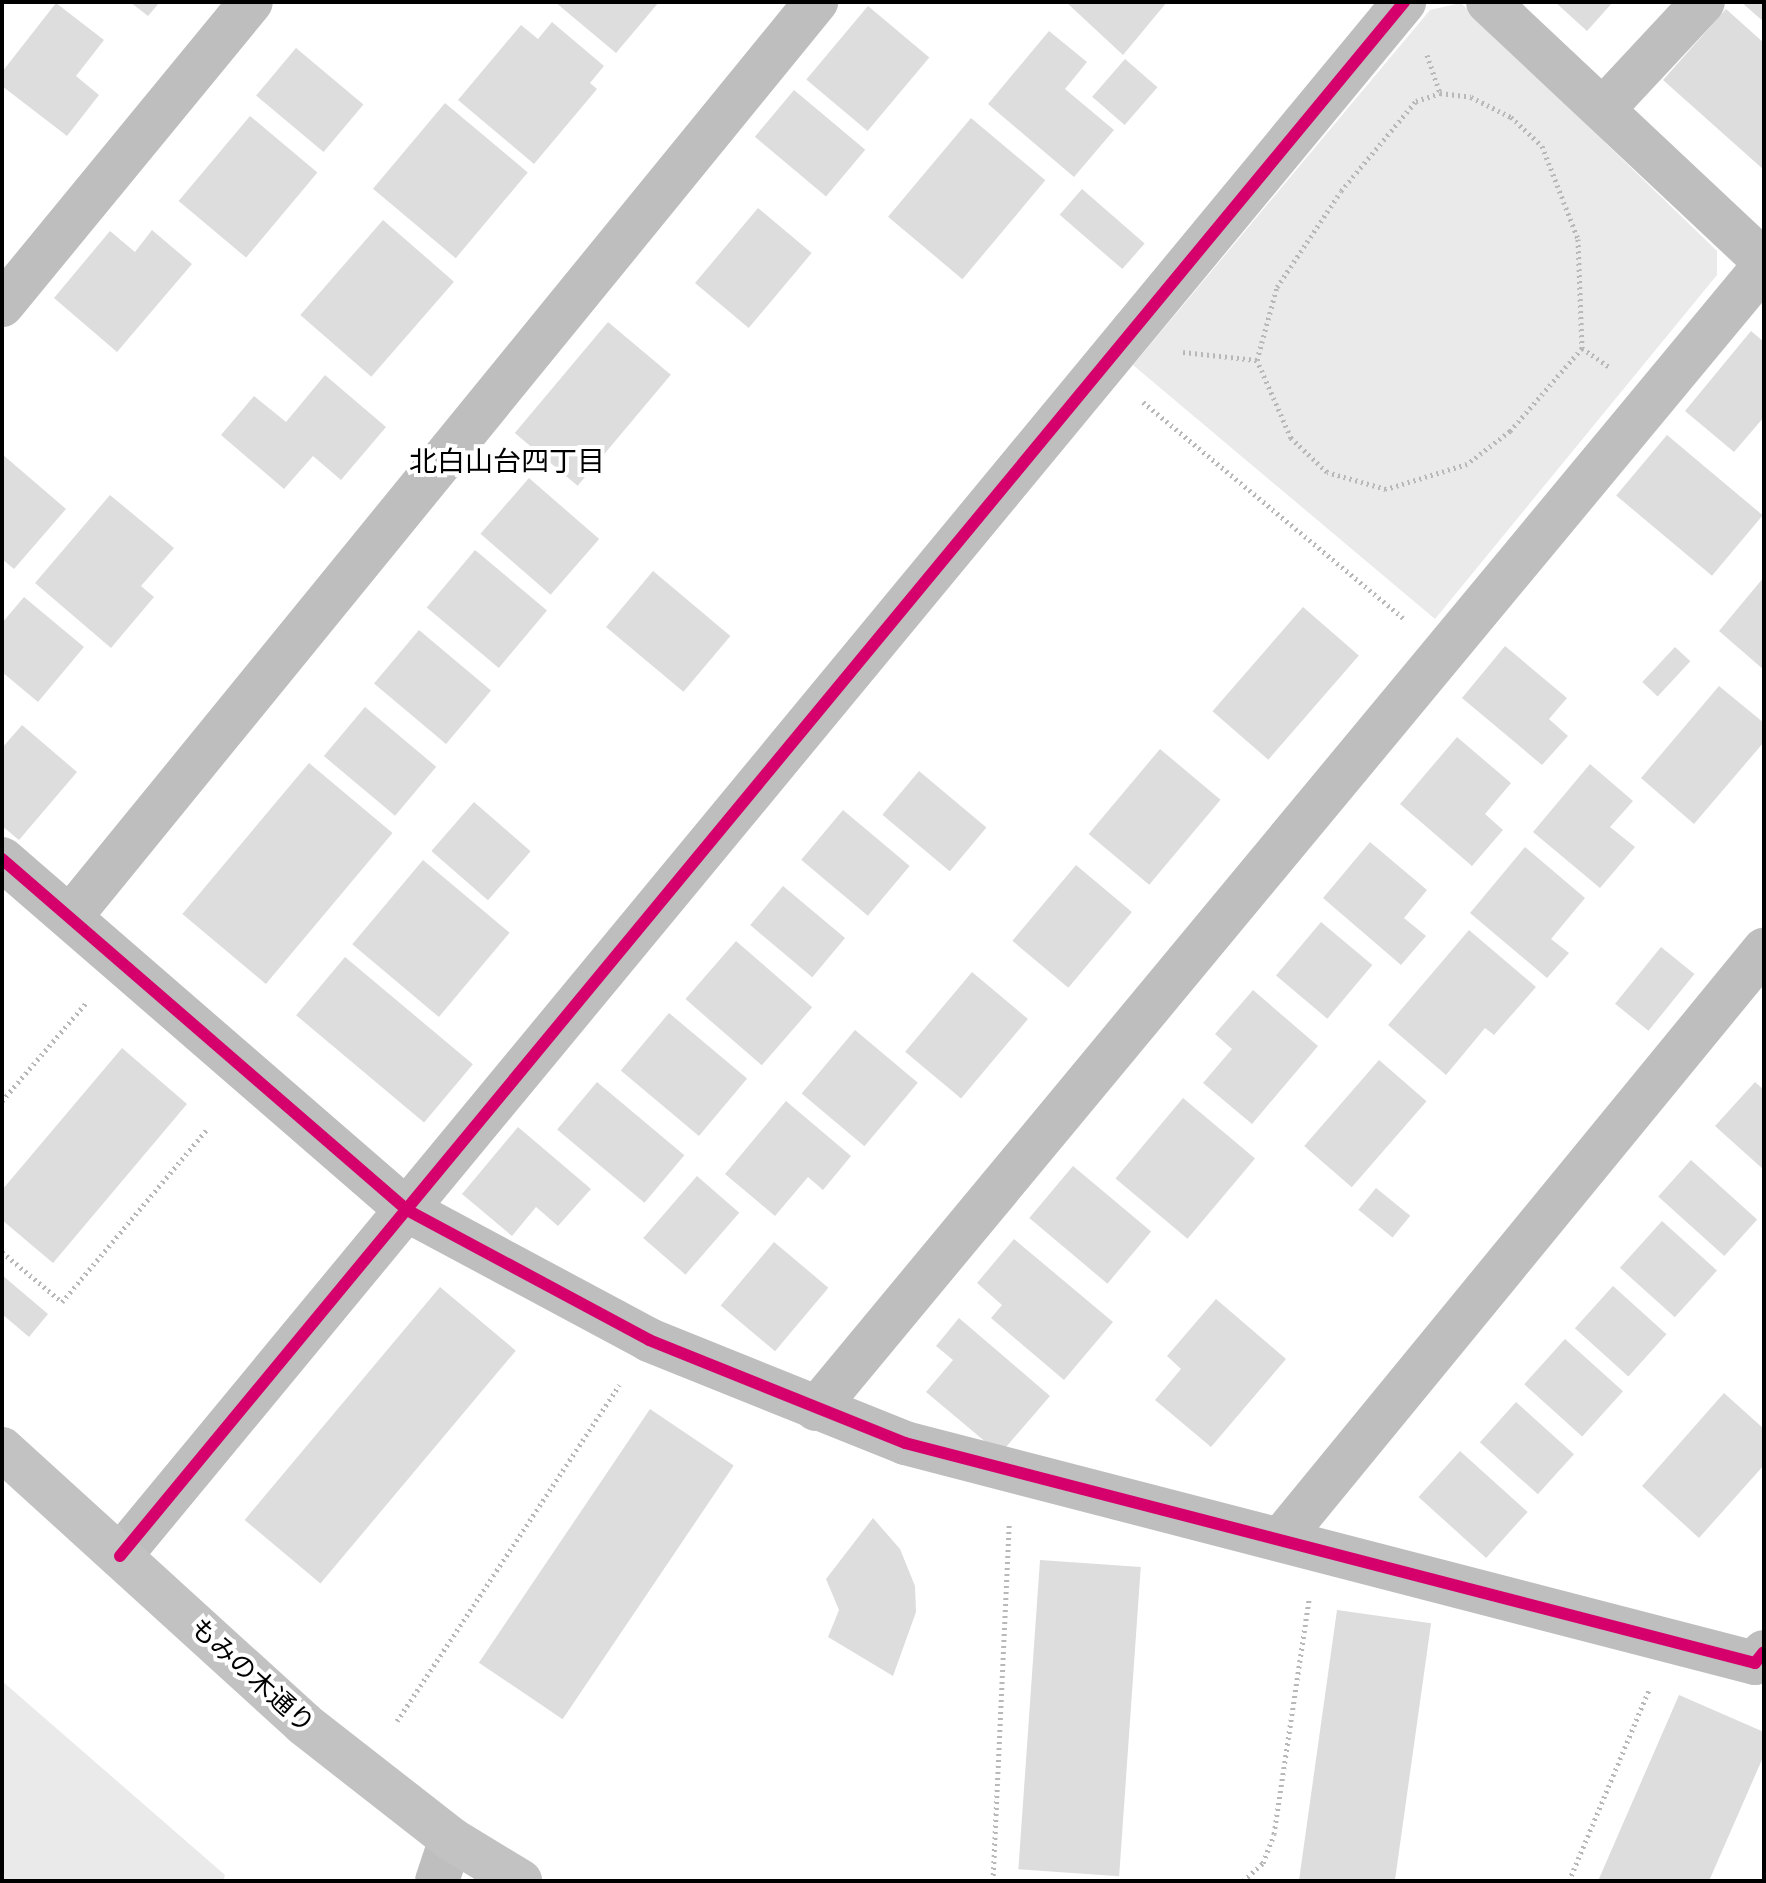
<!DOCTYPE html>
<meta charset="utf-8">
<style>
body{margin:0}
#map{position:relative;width:1766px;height:1883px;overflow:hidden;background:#fff;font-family:"Work Sans","Noto Sans JP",sans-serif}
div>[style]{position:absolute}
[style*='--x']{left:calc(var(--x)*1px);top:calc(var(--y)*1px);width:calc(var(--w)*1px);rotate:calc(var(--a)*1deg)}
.green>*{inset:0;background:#eaeaea}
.building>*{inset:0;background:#ddd;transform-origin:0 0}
.path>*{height:5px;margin-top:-2.5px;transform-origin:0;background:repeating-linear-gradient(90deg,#b8b8b8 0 2px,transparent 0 6px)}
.street>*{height:44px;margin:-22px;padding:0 22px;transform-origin:22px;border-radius:22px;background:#bebebe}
.secondary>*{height:44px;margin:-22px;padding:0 22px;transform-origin:22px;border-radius:22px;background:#c2c2c2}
.cycleway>*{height:12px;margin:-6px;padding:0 6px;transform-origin:6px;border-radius:6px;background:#d6006c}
span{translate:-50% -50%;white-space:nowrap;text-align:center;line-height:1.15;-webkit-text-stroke:8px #fff;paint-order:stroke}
.street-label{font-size:26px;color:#000}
.neighbourhood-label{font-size:28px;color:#000}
.frame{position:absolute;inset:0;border:4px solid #000;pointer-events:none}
</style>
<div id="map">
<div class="green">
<i style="clip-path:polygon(1461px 3px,1717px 251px,1717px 275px,1435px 619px,1133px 365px,1430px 10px)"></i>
<i style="clip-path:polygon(2px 1681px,225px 1875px,223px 1881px,2px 1881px)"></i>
</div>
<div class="building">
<i style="clip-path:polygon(130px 2px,160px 2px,148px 16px)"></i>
<i style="clip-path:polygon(555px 2px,659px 2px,616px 53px)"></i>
<i style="clip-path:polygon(1066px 2px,1167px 2px,1123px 55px)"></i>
<i style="clip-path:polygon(1555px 2px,1613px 2px,1587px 31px)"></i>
<i style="clip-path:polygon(1741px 2px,1764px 2px,1764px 22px)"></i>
<i style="clip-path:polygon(56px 3px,104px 40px,76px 76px,99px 95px,67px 136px,2px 86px,2px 72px)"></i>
<i style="left:868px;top:6px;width:80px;height:96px;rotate:40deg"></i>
<i style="clip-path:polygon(1726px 9px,1764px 43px,1764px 170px,1663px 80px)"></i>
<i style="clip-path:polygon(552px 22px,604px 66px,590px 83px,597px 89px,534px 164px,458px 100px,521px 25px,538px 39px)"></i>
<i style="clip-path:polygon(1049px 31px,1087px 62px,1065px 89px,1114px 130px,1074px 177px,988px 104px)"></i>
<i style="left:296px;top:48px;width:88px;height:62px;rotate:40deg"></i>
<i style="left:1125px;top:59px;width:43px;height:50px;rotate:41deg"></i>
<i style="left:794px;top:90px;width:93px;height:61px;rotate:40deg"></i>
<i style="left:445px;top:103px;width:108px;height:112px;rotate:40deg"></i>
<i style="left:250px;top:116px;width:88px;height:111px;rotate:40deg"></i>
<i style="left:971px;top:118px;width:97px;height:129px;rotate:40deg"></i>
<i style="left:1082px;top:189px;width:83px;height:34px;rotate:41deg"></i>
<i style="left:758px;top:208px;width:70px;height:98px;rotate:40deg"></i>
<i style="left:383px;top:220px;width:94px;height:126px;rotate:41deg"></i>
<i style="clip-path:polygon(152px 230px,192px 264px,117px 352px,54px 298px,110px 231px,135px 252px)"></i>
<i style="left:608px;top:322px;width:82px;height:145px;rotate:40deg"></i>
<i style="clip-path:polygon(1751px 331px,1764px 342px,1764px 417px,1734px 452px,1685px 411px)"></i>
<i style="clip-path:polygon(325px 375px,386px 427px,341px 480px,313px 456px,284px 489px,221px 435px,254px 396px,286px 422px)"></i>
<i style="left:1667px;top:435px;width:125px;height:79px;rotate:40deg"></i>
<i style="clip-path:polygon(2px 454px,66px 509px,14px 569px,2px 559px)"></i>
<i style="left:529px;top:478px;width:93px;height:74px;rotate:41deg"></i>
<i style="clip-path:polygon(110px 495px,174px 548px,141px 586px,154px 597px,111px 648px,35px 583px)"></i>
<i style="left:475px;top:550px;width:94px;height:75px;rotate:40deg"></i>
<i style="left:653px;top:571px;width:101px;height:73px;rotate:40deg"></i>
<i style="clip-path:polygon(1764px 577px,1764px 670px,1719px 631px)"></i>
<i style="clip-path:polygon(24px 597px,84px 647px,38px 702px,2px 672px,2px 623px)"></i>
<i style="left:1303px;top:607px;width:74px;height:138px;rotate:41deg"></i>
<i style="left:419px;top:630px;width:94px;height:70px;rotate:40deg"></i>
<i style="clip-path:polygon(1505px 646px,1567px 698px,1549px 719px,1568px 736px,1542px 765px,1462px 698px)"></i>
<i style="left:1675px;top:647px;width:21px;height:48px;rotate:43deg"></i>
<i style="clip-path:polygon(1719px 686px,1764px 723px,1764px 742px,1694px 824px,1641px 778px)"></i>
<i style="left:365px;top:707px;width:93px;height:64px;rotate:40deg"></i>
<i style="clip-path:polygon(22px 725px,77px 772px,19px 840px,2px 826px,2px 748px)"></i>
<i style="clip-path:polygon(1457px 737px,1511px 783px,1485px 814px,1503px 830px,1472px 866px,1400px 804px)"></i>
<i style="left:1160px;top:749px;width:79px;height:111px;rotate:40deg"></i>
<i style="left:309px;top:763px;width:109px;height:197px;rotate:40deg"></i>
<i style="clip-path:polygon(1590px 764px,1633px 801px,1610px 827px,1635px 847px,1600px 888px,1533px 832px)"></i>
<i style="left:919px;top:771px;width:88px;height:57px;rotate:40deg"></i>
<i style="left:474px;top:802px;width:75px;height:65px;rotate:41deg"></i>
<i style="left:843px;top:810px;width:87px;height:65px;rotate:40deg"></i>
<i style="clip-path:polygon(1370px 842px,1427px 890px,1404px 918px,1426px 936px,1401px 965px,1323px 898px)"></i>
<i style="clip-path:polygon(1525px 847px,1585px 898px,1551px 939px,1569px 953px,1547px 978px,1470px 913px)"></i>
<i style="left:423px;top:860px;width:113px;height:110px;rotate:40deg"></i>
<i style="left:1076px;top:865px;width:73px;height:99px;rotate:40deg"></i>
<i style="left:783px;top:886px;width:81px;height:51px;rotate:40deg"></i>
<i style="left:1321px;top:922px;width:67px;height:70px;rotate:40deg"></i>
<i style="clip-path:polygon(1469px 930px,1536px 987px,1494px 1035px,1485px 1028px,1446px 1075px,1388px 1025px)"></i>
<i style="left:736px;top:941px;width:101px;height:77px;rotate:41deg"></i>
<i style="left:1661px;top:947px;width:43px;height:73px;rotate:39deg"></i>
<i style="left:345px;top:957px;width:167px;height:76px;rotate:40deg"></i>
<i style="left:972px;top:972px;width:73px;height:104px;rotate:40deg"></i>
<i style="clip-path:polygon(1253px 990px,1318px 1046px,1252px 1124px,1203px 1083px,1232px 1049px,1215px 1034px)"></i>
<i style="left:669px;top:1013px;width:102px;height:75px;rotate:40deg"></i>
<i style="left:855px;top:1030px;width:82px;height:83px;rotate:40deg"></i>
<i style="clip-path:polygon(122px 1048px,187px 1104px,53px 1263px,2px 1220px,2px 1190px)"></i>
<i style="left:1379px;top:1060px;width:63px;height:114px;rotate:41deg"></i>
<i style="left:597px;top:1082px;width:114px;height:62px;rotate:40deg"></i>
<i style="clip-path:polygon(1755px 1082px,1764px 1090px,1764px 1170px,1715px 1126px)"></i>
<i style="left:1183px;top:1098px;width:94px;height:105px;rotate:40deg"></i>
<i style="clip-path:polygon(786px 1101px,851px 1156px,823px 1190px,808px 1177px,775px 1216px,725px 1174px)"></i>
<i style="clip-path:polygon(518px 1127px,591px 1189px,558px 1226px,536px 1207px,512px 1236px,462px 1194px)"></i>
<i style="left:1691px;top:1160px;width:89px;height:49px;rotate:42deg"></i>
<i style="left:1073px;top:1166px;width:102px;height:68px;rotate:40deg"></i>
<i style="left:697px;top:1176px;width:56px;height:82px;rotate:41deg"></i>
<i style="left:1376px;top:1188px;width:44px;height:28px;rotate:39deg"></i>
<i style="left:1662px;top:1221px;width:74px;height:63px;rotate:42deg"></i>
<i style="clip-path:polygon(1014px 1239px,1113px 1322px,1064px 1380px,991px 1318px,1002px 1305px,977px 1283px)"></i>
<i style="left:774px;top:1242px;width:71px;height:83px;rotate:40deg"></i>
<i style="clip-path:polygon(2px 1275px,48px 1314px,29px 1337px,2px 1314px)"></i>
<i style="left:1613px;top:1286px;width:72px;height:57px;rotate:42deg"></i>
<i style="left:440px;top:1287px;width:99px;height:304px;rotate:40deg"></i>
<i style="clip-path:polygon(1216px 1299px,1286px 1359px,1211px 1447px,1155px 1400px,1181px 1369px,1167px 1356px)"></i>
<i style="clip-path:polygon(959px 1318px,1050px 1396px,1000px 1454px,926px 1392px,953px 1360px,936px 1346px)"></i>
<i style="left:1565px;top:1339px;width:78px;height:61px;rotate:42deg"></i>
<i style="clip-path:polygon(1724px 1393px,1764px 1429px,1764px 1465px,1699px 1538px,1642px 1486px)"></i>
<i style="left:1516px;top:1402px;width:78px;height:54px;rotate:42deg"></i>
<i style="left:650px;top:1409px;width:101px;height:306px;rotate:34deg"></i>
<i style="left:1460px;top:1451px;width:91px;height:62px;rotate:42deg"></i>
<i style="clip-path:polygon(873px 1518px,900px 1549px,915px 1586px,916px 1612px,893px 1676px,828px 1637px,839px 1610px,826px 1579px)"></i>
<i style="left:1040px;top:1560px;width:101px;height:310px;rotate:4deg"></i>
<i style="left:1337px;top:1610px;width:95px;height:274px;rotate:8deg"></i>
<i style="clip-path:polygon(1679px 1695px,1764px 1732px,1764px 1755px,1709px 1881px,1598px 1881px)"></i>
</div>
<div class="path">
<i style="--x:1427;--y:55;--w:40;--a:71.1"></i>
<i style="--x:1582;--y:348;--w:35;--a:35"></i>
<i style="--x:1183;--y:352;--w:74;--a:6.2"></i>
<i style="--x:1257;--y:360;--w:76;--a:-74.7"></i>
<i style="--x:1277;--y:287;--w:115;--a:-56.3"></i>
<i style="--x:1341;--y:191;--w:117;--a:-50.2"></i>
<i style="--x:1416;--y:101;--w:25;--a:-18"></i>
<i style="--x:1440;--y:93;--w:31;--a:7"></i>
<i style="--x:1471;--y:97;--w:45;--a:26.6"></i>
<i style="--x:1511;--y:117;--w:42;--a:43.1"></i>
<i style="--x:1542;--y:146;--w:100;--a:68.8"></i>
<i style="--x:1578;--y:239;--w:109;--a:87.9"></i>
<i style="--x:1582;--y:348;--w:110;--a:130.9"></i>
<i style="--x:1510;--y:431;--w:54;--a:142.5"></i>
<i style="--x:1467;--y:464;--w:85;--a:162.8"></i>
<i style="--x:1386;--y:489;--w:61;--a:-163.9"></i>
<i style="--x:1327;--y:472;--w:50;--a:-136.6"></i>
<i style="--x:1291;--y:438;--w:85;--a:-113.6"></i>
<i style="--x:1143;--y:402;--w:338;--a:39.7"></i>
<i style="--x:2;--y:1101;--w:130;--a:-49.4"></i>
<i style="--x:2;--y:1252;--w:78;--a:39.8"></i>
<i style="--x:62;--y:1302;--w:226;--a:-50"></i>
<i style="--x:397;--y:1721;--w:403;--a:-56.5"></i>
<i style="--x:993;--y:1881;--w:359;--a:-87.4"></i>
<i style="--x:1243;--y:1881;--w:27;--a:-42"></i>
<i style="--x:1263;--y:1863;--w:31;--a:-69"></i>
<i style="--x:1274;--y:1834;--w:237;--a:-81.5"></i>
<i style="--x:1569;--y:1881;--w:207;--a:-67.3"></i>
</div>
<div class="street">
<i style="--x:1488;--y:2;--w:378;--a:43.2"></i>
<i style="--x:1606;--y:106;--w:142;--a:-47"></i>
<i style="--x:2;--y:305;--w:392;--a:-50.6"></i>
<i style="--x:2;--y:859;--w:536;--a:40.91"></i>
<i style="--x:407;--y:1210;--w:275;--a:28.2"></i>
<i style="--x:649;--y:1340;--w:276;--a:21.9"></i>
<i style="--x:905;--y:1443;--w:878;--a:14.51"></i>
<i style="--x:1755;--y:1663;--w:14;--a:-51"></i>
<i style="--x:70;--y:917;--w:1181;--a:-50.81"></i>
<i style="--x:816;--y:1409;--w:1485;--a:-50.33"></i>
<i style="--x:1281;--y:1539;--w:762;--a:-50.65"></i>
<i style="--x:120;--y:1556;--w:2016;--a:-50.43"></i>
<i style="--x:437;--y:1881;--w:44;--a:-71.6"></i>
</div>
<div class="secondary">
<i style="--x:2;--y:1449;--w:408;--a:42.3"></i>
<i style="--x:304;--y:1724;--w:187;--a:38"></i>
<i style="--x:451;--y:1839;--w:81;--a:31.3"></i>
</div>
<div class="cycleway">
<i style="--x:2;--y:859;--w:536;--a:40.91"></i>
<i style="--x:407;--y:1210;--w:275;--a:28.2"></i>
<i style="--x:649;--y:1340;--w:276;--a:21.9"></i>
<i style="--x:905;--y:1443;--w:878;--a:14.51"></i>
<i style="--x:1755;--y:1663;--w:14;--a:-51"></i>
<i style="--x:120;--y:1556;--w:2016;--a:-50.43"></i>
</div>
<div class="street-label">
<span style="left:252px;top:1676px;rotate:42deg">もみの木通り</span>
</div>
<div class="neighbourhood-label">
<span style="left:507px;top:462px">北白山台四丁目</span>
</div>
<div class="frame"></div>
</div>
